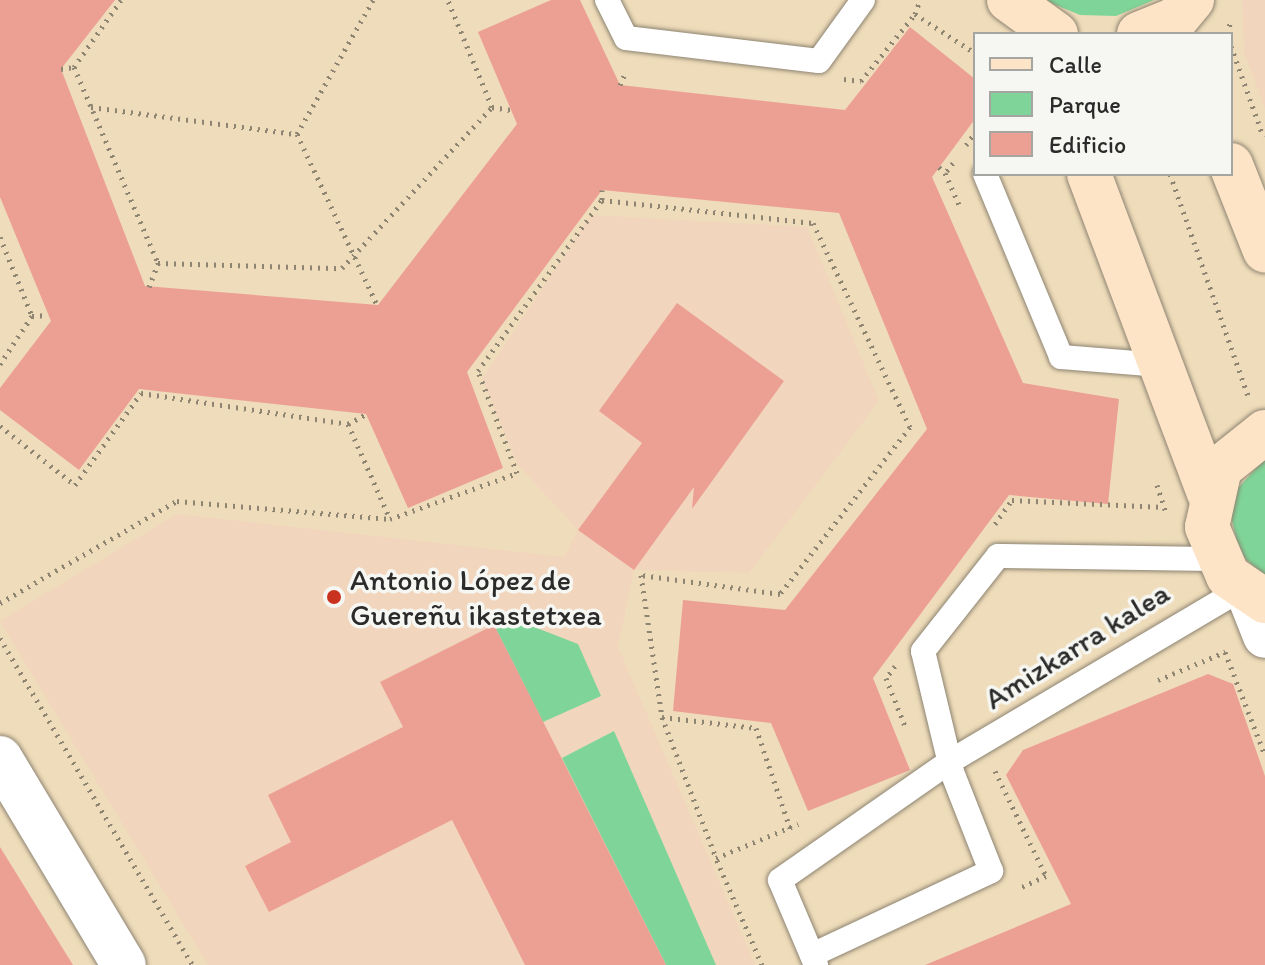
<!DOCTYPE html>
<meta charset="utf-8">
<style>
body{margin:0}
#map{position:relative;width:1265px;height:965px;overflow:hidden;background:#efdcba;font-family:Itim,sans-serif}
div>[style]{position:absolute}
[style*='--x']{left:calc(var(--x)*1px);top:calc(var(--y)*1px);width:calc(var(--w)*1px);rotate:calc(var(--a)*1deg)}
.built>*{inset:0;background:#f1d5bd}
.green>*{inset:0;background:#7fd599}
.building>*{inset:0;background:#eca094}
.path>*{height:5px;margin-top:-2.5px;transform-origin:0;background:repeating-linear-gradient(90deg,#8d8472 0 2px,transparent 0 8px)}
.roads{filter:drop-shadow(0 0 2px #8d8472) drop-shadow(0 0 2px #8d8472)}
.lane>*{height:24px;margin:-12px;padding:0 12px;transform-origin:12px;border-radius:12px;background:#fff}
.street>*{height:44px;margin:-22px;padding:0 22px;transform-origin:22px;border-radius:22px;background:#fff}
.secondary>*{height:44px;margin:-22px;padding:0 22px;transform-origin:22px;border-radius:22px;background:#fee4c6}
.dots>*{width:22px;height:22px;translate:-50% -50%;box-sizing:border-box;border:4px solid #f6f6f2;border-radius:50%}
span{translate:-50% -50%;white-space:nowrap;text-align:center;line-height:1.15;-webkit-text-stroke:7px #f6f6f2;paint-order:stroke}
.poi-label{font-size:30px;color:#2b2b2b}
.left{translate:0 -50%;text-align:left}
.street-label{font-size:30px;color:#2b2b2b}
.legend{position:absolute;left:973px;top:32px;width:260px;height:144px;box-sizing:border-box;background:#f6f6f2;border:2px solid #a5a5a2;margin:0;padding:10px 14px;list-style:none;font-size:24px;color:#2b2b2b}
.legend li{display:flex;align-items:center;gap:16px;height:40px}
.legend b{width:40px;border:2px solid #a5a5a2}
</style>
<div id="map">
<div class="built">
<i style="clip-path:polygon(1242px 0,1265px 0,1265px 109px,1244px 52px)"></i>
<i style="clip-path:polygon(591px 215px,807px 227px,879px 401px,749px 573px,634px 570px,618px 647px,755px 965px,208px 965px,0 621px,177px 514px,564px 557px,578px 530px,518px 465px,482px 379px)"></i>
</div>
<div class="green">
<i style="clip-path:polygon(1044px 0,1154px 0,1116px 16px,1080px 15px)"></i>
<i style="clip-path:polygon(1265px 459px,1265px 576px,1240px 554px,1230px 512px,1236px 490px)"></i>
<i style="clip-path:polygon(494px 625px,529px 625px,578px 644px,601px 696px,543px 722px)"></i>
<i style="clip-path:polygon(614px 731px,716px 965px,666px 965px,562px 758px)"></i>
</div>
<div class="building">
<i style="clip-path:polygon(0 0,115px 0,61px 69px,145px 286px,378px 305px,517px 124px,478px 32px,551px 0,580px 0,620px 85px,845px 110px,910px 27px,975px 79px,975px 119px,932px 177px,1023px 383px,1119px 399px,1108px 504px,1009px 495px,873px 678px,910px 770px,808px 811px,771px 723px,673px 711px,683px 600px,785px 610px,927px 429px,839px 213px,602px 190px,467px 372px,503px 468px,408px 508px,366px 414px,139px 389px,79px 470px,0 410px,0 388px,51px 321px,0 197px)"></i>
<i style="clip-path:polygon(677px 303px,784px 381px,692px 509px,694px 487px,634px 570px,578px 530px,642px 443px,599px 411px)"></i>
<i style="clip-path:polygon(494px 625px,557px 749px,666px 965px,525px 965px,452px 820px,269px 912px,245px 866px,291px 842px,268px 795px,403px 727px,380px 682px)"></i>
<i style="clip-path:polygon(1208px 674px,1233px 684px,1265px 776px,1265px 965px,925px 965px,1071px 904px,1006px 775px,1023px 750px)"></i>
<i style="clip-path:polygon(0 847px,73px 965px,0 965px)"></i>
</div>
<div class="path">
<i style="--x:121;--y:0;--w:82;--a:125"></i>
<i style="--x:74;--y:67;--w:213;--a:66.8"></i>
<i style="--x:158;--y:263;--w:184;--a:1.6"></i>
<i style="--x:342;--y:268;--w:220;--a:-47"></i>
<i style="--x:492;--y:107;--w:116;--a:-112.4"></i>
<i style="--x:915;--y:14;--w:15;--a:-70"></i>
<i style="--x:1229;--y:34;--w:15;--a:-86"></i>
<i style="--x:1231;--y:46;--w:96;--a:70.4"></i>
<i style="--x:61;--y:69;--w:13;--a:-9"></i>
<i style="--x:844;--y:79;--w:17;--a:7"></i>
<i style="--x:861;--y:81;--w:86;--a:-51.1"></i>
<i style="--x:915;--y:14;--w:72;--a:33"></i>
<i style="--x:620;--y:85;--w:15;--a:-67"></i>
<i style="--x:91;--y:107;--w:208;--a:7.5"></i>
<i style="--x:297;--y:134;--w:154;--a:-60.4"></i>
<i style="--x:492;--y:107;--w:19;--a:9"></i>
<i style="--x:297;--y:134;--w:189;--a:64.9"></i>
<i style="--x:966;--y:145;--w:15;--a:-53"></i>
<i style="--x:953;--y:163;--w:13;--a:129"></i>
<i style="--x:945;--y:173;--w:37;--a:66"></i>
<i style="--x:939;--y:167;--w:8;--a:45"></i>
<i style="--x:1170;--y:174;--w:235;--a:70.6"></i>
<i style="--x:602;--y:190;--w:10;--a:90"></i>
<i style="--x:0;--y:237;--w:85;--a:67.9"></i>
<i style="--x:32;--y:316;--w:58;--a:123.7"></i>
<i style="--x:149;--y:287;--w:26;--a:-69"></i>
<i style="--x:32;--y:316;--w:16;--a:-4"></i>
<i style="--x:348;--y:424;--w:21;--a:-29"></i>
<i style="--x:0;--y:426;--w:95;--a:38.2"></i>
<i style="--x:75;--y:485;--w:113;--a:-54.3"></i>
<i style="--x:141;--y:393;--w:209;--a:8.5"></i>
<i style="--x:348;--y:424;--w:104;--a:66.1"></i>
<i style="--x:390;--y:519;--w:135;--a:-19.9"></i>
<i style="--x:517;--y:473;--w:109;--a:-110.9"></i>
<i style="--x:478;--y:371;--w:211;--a:-54.1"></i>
<i style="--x:602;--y:200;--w:212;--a:6.2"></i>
<i style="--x:813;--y:223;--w:226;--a:64.6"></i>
<i style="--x:910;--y:427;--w:212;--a:127.9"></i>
<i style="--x:780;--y:594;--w:140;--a:-172.2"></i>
<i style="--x:641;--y:575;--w:144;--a:81.6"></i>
<i style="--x:662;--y:717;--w:151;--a:69"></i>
<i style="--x:1157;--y:485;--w:29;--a:72"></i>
<i style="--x:995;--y:524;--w:29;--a:-55"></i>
<i style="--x:1012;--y:500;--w:152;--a:2.6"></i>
<i style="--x:0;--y:603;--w:204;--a:-30"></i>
<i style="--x:177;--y:501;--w:214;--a:4.8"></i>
<i style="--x:0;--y:638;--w:380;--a:59.5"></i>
<i style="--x:895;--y:666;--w:15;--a:127"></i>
<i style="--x:886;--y:678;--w:52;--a:68.4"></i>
<i style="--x:1158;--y:680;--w:73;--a:-22.7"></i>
<i style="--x:1225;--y:652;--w:110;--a:68.8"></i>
<i style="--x:662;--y:717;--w:95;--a:6.7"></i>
<i style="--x:756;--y:728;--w:106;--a:71.2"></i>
<i style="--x:995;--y:771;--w:117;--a:64.1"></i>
<i style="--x:1046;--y:876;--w:30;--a:156"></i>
<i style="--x:762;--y:965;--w:116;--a:-113.3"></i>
<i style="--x:716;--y:858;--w:89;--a:-22.5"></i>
</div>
<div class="roads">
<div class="lane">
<i style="--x:607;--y:0;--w:42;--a:63.4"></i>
<i style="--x:626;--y:38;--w:194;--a:6.8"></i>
<i style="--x:819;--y:61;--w:75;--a:-54.2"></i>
<i style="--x:985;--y:174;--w:198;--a:67.4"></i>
<i style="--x:1061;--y:357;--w:100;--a:4.6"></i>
<i style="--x:812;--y:955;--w:198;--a:-25.1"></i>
<i style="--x:991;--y:871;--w:106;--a:-111.5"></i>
<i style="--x:952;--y:772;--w:124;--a:-103.5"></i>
<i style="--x:923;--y:651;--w:121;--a:-51.7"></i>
<i style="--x:998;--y:556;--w:219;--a:0.8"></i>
<i style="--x:816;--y:965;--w:92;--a:-113"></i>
<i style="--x:780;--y:880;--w:206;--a:-34.9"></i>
<i style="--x:949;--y:762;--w:340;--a:-30.6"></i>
</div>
<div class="street">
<i style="--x:1248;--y:593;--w:46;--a:68.4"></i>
<i style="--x:0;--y:758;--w:241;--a:59.1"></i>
</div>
<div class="secondary">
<i style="--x:1009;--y:0;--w:58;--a:35.9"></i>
<i style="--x:1139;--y:34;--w:40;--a:-22"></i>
<i style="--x:1176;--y:19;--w:25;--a:-50"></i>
<i style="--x:1231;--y:165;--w:92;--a:68.4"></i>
<i style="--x:1089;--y:174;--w:341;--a:69.4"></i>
<i style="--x:1265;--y:432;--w:58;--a:141.3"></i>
<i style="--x:1220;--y:468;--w:60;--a:102.4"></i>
<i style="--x:1207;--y:527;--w:53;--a:66.8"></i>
<i style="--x:1228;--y:576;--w:45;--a:34"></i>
</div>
</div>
<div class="dots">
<i style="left:334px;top:597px;background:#c8321e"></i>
</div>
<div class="poi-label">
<span class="left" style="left:350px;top:597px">Antonio López de<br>Guereñu ikastetxea</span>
</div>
<div class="street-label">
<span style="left:1077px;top:646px;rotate:-32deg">Amizkarra kalea</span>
</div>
<ul class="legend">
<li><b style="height:10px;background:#fee4c6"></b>Calle</li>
<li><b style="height:22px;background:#7fd599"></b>Parque</li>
<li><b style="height:22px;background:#eca094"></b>Edificio</li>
</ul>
</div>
